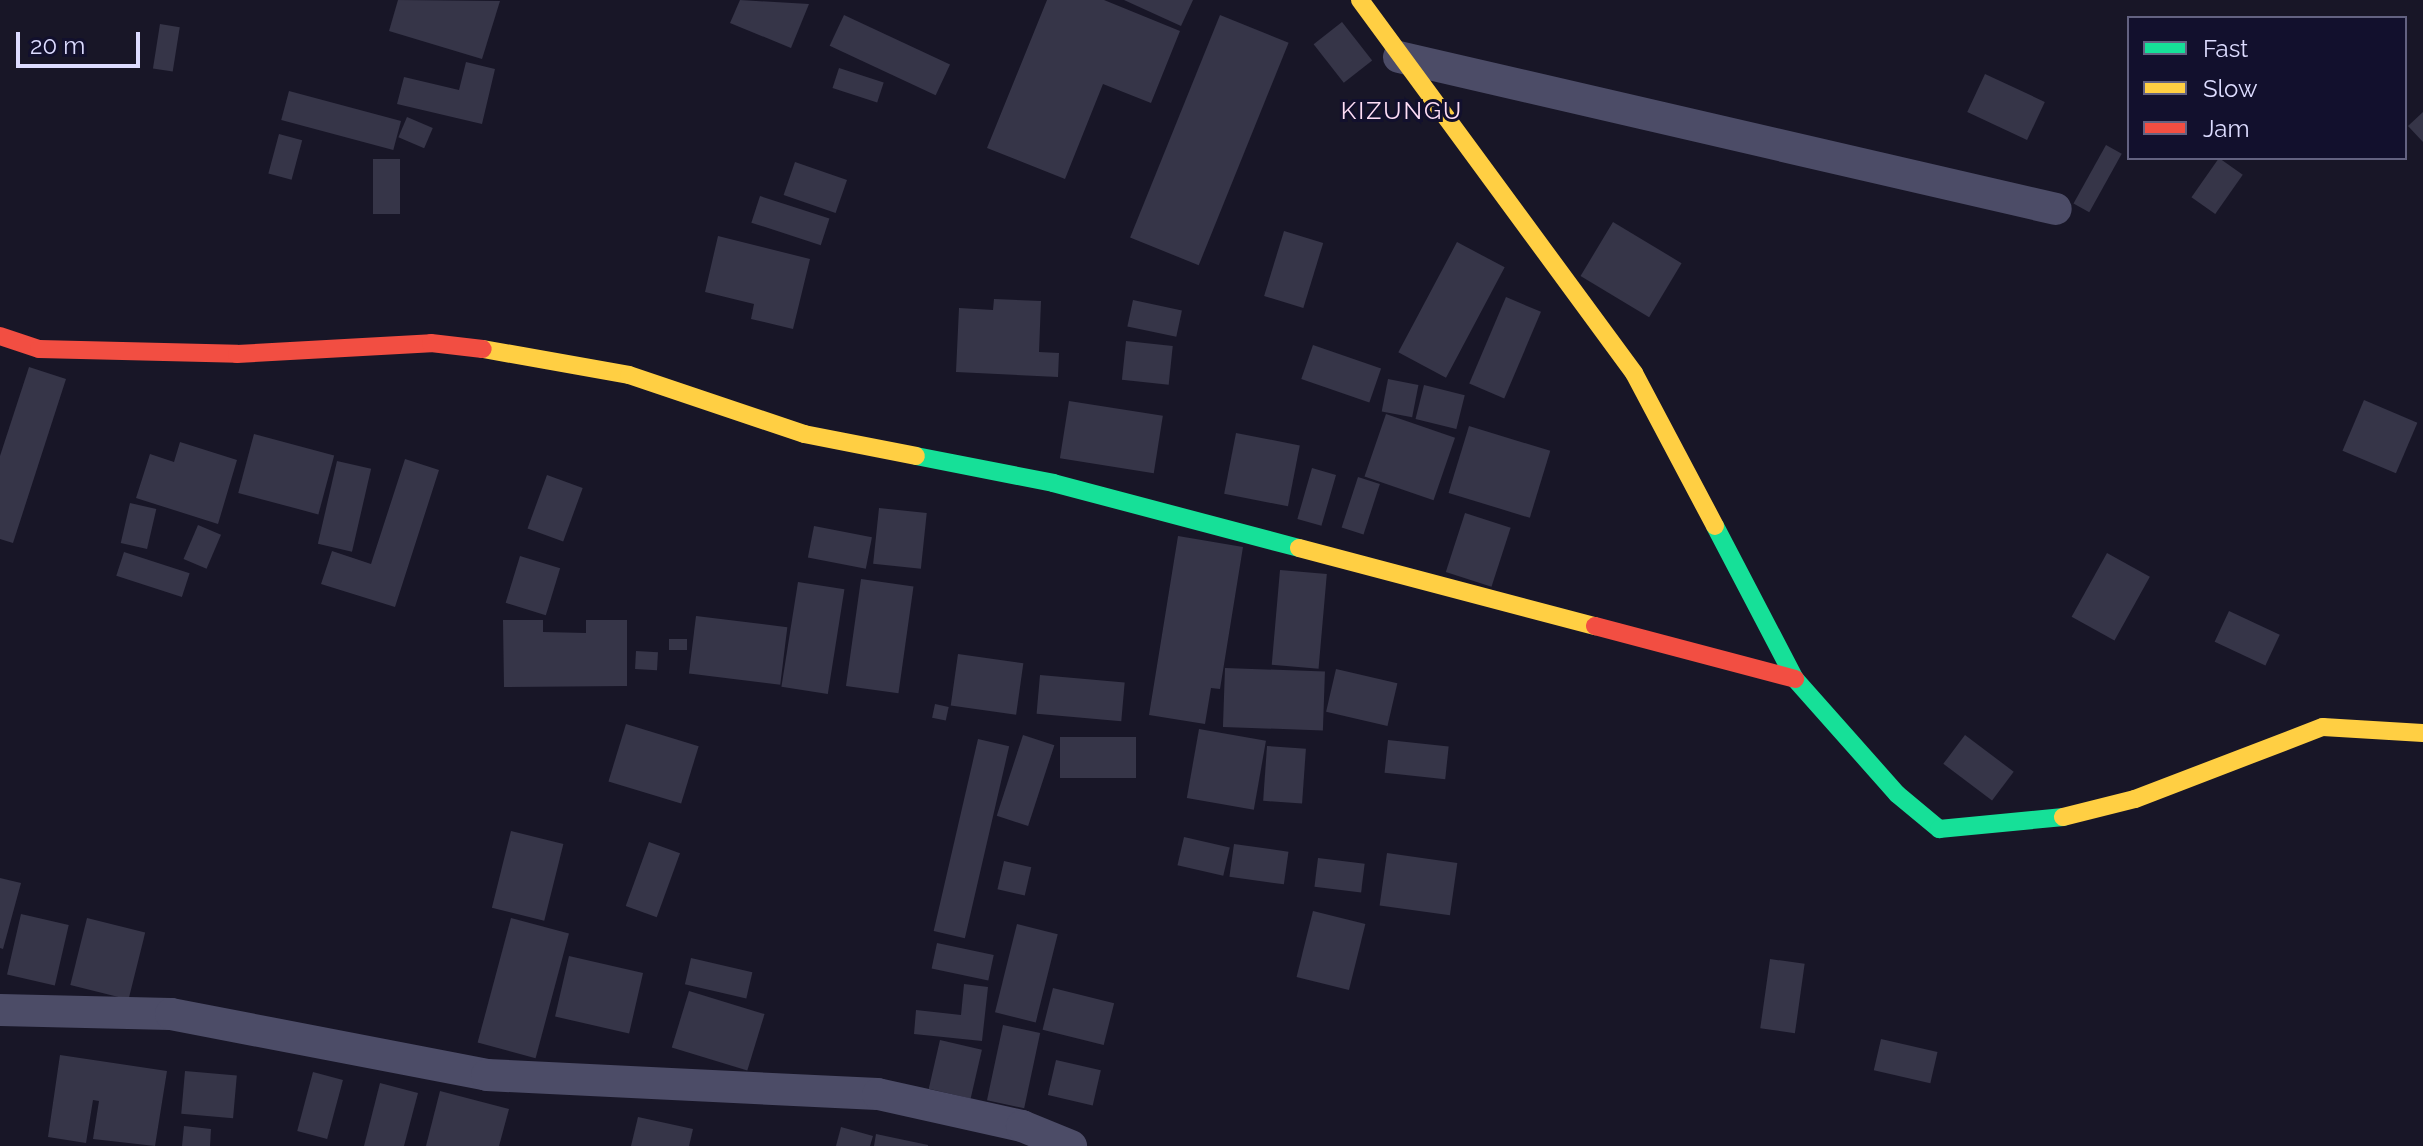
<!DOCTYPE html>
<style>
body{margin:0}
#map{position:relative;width:2423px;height:1146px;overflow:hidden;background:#181627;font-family:Raleway,sans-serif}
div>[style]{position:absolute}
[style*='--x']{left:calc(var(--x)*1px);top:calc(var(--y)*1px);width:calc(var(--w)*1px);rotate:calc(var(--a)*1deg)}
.building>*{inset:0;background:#363548;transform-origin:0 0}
.street>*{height:32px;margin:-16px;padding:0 16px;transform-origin:16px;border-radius:16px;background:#4c4c67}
.fast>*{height:18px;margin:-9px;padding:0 9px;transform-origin:9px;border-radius:9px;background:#16e098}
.slow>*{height:18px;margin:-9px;padding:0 9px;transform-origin:9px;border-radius:9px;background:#ffcf43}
.jam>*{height:18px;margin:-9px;padding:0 9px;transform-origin:9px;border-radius:9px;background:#f24e42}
span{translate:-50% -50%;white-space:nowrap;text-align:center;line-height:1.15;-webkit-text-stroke:6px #12102d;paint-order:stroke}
.quarter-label{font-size:24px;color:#ffdef6;letter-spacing:2px}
.legend{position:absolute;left:2127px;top:16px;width:280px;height:144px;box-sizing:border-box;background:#12102d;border:2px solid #636281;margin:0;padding:10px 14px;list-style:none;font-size:24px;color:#dddcff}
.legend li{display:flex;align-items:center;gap:16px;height:40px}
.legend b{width:40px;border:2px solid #636281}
.scale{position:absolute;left:16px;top:32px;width:124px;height:36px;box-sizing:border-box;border:4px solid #dddcff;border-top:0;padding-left:10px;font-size:24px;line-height:28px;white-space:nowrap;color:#dddcff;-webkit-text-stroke:6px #12102d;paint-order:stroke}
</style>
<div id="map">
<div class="building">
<i style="clip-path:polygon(398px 0,500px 1px,482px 59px,389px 31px)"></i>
<i style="clip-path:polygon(740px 0,809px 4px,791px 48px,730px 23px)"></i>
<i style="clip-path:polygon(1047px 0,1104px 0,1180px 31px,1151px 103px,1103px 84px,1065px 179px,987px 148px)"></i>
<i style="clip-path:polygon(1124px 0,1193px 0,1181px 26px)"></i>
<i style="left:844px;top:15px;width:117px;height:34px;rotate:25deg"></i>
<i style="left:1220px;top:15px;width:74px;height:240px;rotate:22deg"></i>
<i style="left:1342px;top:22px;width:49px;height:36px;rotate:52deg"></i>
<i style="left:160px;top:24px;width:20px;height:45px;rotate:9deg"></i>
<i style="clip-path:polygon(466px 62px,495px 69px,482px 124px,397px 104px,404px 77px,459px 90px)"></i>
<i style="left:839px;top:68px;width:47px;height:21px;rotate:18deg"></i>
<i style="left:1985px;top:74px;width:66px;height:42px;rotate:25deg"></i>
<i style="left:289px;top:91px;width:116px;height:30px;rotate:15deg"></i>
<i style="clip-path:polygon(2423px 112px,2423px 142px,2408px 126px)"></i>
<i style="left:407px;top:117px;width:28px;height:22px;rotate:23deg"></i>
<i style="left:279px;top:134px;width:24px;height:41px;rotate:15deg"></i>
<i style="left:2106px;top:145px;width:18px;height:67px;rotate:29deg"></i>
<i style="left:2219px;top:158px;width:29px;height:48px;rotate:35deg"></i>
<i style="left:373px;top:159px;width:27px;height:55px"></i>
<i style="left:795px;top:162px;width:55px;height:35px;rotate:19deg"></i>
<i style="left:760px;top:196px;width:73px;height:28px;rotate:18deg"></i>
<i style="left:1613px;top:222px;width:80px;height:63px;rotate:31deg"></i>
<i style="left:1284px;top:231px;width:41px;height:68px;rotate:17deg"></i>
<i style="clip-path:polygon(718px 236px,810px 259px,793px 329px,751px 319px,754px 304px,705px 292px)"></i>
<i style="left:1457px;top:242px;width:54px;height:125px;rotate:28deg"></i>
<i style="left:1506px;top:297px;width:38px;height:94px;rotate:23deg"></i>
<i style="clip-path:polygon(994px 299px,1041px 301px,1039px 352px,1059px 353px,1058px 377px,956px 372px,959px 308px,993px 310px)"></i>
<i style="left:1133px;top:300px;width:50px;height:27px;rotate:12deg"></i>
<i style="left:1126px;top:341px;width:47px;height:39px;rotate:6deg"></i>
<i style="left:1313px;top:345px;width:72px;height:36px;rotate:19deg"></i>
<i style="clip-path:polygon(29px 367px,66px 379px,13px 543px,0 539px,0 456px)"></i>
<i style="left:1388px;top:379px;width:31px;height:33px;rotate:11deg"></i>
<i style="left:1424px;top:385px;width:42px;height:35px;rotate:14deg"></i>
<i style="left:2364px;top:400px;width:58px;height:55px;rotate:23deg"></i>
<i style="left:1069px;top:401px;width:95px;height:58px;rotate:9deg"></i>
<i style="left:1386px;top:414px;width:73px;height:66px;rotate:19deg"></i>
<i style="left:1469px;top:426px;width:85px;height:70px;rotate:17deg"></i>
<i style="left:1236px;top:433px;width:65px;height:62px;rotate:11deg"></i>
<i style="left:254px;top:434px;width:83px;height:61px;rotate:15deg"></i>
<i style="clip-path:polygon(180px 442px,237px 460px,218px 524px,136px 498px,150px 454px,174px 462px)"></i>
<i style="clip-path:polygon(405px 459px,439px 470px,395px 607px,321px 584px,332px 551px,371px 564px)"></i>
<i style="left:337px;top:461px;width:35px;height:85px;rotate:13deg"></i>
<i style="left:1312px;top:468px;width:25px;height:53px;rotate:16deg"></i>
<i style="left:547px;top:475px;width:38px;height:57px;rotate:20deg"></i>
<i style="left:1358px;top:477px;width:23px;height:53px;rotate:18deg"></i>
<i style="left:130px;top:503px;width:27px;height:41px;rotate:13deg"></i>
<i style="left:879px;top:508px;width:48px;height:56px;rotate:6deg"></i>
<i style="left:1465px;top:513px;width:48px;height:62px;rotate:18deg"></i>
<i style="left:198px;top:525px;width:25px;height:37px;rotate:23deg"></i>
<i style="left:814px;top:526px;width:59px;height:32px;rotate:11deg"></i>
<i style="clip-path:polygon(1178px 536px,1243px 547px,1220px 689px,1211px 688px,1205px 724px,1149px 715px)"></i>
<i style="left:124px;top:552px;width:69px;height:25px;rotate:18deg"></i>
<i style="left:2107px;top:553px;width:49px;height:73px;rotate:29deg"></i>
<i style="left:520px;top:556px;width:42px;height:49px;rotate:17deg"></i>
<i style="left:1280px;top:570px;width:47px;height:95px;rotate:5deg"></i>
<i style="left:861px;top:579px;width:53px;height:108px;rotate:8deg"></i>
<i style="left:798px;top:582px;width:47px;height:106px;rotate:9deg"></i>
<i style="left:2229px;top:611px;width:56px;height:34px;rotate:25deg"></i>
<i style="left:696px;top:616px;width:92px;height:58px;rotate:7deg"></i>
<i style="clip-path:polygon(503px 620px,543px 620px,543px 632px,586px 633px,586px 620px,627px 620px,627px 686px,504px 687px)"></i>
<i style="left:669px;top:639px;width:18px;height:11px"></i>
<i style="left:636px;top:651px;width:22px;height:18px;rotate:3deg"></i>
<i style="left:958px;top:654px;width:66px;height:52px;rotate:8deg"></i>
<i style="left:1225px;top:668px;width:100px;height:59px;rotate:2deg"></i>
<i style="left:1336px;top:669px;width:63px;height:44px;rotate:13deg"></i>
<i style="left:1040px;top:675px;width:85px;height:39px;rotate:5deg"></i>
<i style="left:935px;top:704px;width:14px;height:14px;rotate:12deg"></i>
<i style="left:626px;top:724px;width:76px;height:60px;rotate:17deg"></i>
<i style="left:1199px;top:729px;width:68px;height:70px;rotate:10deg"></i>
<i style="left:1023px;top:735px;width:33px;height:85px;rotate:18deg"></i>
<i style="left:1965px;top:735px;width:61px;height:36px;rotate:37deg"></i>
<i style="left:1136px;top:737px;width:41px;height:76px;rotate:90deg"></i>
<i style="left:978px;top:739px;width:32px;height:197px;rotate:13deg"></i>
<i style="left:1388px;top:740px;width:61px;height:33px;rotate:6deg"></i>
<i style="left:1267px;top:746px;width:39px;height:55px;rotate:4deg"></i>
<i style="left:511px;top:831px;width:54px;height:79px;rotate:14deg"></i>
<i style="left:1184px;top:837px;width:47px;height:29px;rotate:13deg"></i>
<i style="left:649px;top:842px;width:33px;height:68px;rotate:20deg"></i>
<i style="left:1234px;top:844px;width:55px;height:33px;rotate:8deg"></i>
<i style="left:1387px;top:853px;width:71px;height:53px;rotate:8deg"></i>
<i style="left:1318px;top:858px;width:47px;height:29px;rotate:7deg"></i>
<i style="left:1004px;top:861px;width:28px;height:29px;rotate:13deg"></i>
<i style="clip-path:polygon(0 878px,21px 883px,3px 949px,0 948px)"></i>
<i style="left:1313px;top:911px;width:54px;height:68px;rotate:14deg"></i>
<i style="left:21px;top:914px;width:49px;height:62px;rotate:13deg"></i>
<i style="left:87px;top:918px;width:60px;height:69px;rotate:14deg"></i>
<i style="left:511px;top:918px;width:60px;height:129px;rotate:15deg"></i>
<i style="left:1017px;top:924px;width:42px;height:91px;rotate:14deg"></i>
<i style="left:937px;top:943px;width:58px;height:26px;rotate:12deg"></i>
<i style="left:569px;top:956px;width:76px;height:62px;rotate:13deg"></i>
<i style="left:691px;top:958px;width:63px;height:27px;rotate:13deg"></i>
<i style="left:1770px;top:959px;width:35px;height:70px;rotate:8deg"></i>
<i style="clip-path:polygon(964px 984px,988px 987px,982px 1041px,914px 1034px,916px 1010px,961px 1015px)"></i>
<i style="left:1053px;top:988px;width:63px;height:43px;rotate:14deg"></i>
<i style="left:689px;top:991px;width:79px;height:59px;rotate:17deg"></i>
<i style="left:1003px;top:1025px;width:38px;height:77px;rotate:12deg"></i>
<i style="left:1881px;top:1039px;width:58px;height:32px;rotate:13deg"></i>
<i style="left:940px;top:1040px;width:43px;height:50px;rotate:13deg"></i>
<i style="clip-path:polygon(60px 1055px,167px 1071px,155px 1146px,93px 1139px,99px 1101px,93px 1100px,86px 1143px,48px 1137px)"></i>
<i style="left:1056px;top:1060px;width:46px;height:36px;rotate:13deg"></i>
<i style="left:185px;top:1071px;width:52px;height:43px;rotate:5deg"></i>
<i style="left:313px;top:1072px;width:31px;height:61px;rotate:15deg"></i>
<i style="clip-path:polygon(380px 1083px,418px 1093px,404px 1146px,364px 1146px)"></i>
<i style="clip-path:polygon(440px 1091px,509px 1109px,499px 1146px,426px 1146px)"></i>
<i style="clip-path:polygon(638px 1117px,693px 1129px,689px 1146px,631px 1146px)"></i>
<i style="clip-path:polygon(184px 1126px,211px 1129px,210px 1146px,182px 1146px)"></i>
<i style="clip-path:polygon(841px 1127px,873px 1136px,870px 1146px,836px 1146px)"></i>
<i style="clip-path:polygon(876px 1134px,928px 1145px,928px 1146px,874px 1146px)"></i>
</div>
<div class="street">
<i style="--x:1399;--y:57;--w:674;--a:13.03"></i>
<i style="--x:0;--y:1010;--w:171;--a:1.3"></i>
<i style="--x:171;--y:1014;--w:322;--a:10.9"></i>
<i style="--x:487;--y:1075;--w:391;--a:2.8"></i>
<i style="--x:878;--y:1094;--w:148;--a:12.5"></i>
<i style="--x:1022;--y:1126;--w:53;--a:22.2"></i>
</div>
<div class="fast">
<i style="--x:916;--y:456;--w:140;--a:11.1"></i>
<i style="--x:1053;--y:483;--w:254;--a:14.8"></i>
<i style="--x:1715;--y:526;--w:173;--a:62.4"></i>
<i style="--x:1795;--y:679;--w:154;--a:48.4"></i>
<i style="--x:1897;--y:794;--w:55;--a:39.8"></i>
<i style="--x:1939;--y:829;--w:125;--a:-5.5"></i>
</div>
<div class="slow">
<i style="--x:1360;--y:0;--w:463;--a:53.7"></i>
<i style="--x:1634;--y:373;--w:173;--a:62.1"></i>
<i style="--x:483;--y:349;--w:148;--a:10.1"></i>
<i style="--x:629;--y:375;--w:185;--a:18.6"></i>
<i style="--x:804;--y:434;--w:114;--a:11.1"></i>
<i style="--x:1299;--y:548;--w:306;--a:14.8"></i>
<i style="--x:2063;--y:817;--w:74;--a:-14"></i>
<i style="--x:2135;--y:799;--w:201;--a:-21"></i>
<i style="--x:2323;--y:727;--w:100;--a:3.4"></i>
</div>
<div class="jam">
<i style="--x:0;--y:336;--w:41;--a:18.4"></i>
<i style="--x:39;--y:349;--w:198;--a:1.4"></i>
<i style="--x:237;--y:354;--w:194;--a:-3.2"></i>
<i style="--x:431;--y:343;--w:52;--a:6.6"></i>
<i style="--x:1595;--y:626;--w:207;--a:14.8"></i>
</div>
<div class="quarter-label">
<span style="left:1402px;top:111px">KIZUNGU</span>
</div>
<ul class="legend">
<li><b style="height:10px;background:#16e098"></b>Fast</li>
<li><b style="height:10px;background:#ffcf43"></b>Slow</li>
<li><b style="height:10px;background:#f24e42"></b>Jam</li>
</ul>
<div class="scale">20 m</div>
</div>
